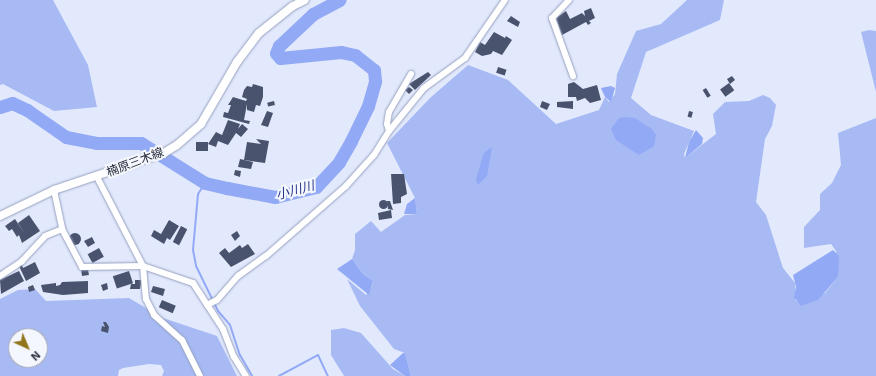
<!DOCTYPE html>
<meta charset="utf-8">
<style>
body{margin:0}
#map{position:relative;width:876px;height:376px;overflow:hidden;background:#e2e9fd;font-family:"Exo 2","Noto Sans JP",sans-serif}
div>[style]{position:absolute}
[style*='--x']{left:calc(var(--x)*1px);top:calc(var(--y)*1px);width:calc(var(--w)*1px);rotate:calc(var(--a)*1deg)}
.green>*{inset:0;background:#a7baf4}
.water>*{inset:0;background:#92a9f5}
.stream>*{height:2px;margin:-1px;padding:0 1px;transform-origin:1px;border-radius:1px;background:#92a9f5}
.river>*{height:13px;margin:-6.5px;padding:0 6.5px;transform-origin:6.5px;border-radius:6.5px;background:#92a9f5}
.building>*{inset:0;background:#4a536e;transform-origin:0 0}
.round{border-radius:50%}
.roads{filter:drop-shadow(0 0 1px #96a0bf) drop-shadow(0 0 1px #96a0bf)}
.minor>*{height:6px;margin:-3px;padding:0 3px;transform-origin:3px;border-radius:3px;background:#fff}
.secondary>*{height:8px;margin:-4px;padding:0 4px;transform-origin:4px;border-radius:4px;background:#fff}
span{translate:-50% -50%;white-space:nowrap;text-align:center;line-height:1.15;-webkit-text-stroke:4px #f4f7fd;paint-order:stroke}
.street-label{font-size:12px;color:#282c39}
.water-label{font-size:13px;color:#233186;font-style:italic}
.north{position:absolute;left:8px;top:328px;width:40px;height:40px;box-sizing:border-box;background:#f4f7fd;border:1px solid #a2a6af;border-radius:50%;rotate:136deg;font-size:11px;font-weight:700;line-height:16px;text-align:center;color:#282c39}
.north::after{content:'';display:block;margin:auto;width:14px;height:18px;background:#91751b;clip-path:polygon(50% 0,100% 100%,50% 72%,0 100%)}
</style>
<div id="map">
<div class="green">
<i style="clip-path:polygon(0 0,53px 0,88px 65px,97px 107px,54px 111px,3px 84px,0 85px)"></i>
<i style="clip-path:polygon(687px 0,724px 0,720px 20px,646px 52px,631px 98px,651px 115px,694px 131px,684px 154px,685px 158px,716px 134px,713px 114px,725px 102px,749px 101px,763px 95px,770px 98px,776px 105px,772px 126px,765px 139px,756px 202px,766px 215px,783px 268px,795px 283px,796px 301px,825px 293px,838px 277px,836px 251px,831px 244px,804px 248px,804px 227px,820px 210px,820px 194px,832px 183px,841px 165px,838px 133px,876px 118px,876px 376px,411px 376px,405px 353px,394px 349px,360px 306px,347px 279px,366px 295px,372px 286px,373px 281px,363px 274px,352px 259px,355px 250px,355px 234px,371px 221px,381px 232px,405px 215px,417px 214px,415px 198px,387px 143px,430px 98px,468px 65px,508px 80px,556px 124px,599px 110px,605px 97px,609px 102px,615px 94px,617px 74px,636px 31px,661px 24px)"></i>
<i style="clip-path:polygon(869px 30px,876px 31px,876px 92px,861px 32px)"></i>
<i style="clip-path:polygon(evenodd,35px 289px,46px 301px,129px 298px,163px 318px,217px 336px,237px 376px,162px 376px,164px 371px,161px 365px,149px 364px,123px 368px,119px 370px,118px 376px,0 376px,0 299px,18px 290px,35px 289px,16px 336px,40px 336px,40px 360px,16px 360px,16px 336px)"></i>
<i style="clip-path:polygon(344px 328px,361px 333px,393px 369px,405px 376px,344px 376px,331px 355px,331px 330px)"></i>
</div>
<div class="water">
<i style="clip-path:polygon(611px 86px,615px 88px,611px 102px,605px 97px,601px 88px)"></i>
<i style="clip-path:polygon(625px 117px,635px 118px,652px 129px,656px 135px,654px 146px,639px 155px,616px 140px,611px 129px,619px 118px)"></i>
<i style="clip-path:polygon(696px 130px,703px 138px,702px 144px,685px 158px,689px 142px)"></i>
<i style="clip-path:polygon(492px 147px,487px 176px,478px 185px,476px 180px,482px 159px,484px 153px)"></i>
<i style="clip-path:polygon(415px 198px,417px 214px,404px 214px,407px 204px)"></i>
<i style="clip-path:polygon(833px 250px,839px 256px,838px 277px,818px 300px,801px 306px,794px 297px,796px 287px,793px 275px)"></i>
<i style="clip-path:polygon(352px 259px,363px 274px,373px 281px,369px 295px,337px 269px)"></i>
<i style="clip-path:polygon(403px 353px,405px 353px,411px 376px,405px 376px,390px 365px)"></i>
</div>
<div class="stream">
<i style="--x:205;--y:183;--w:13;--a:122"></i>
<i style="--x:198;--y:194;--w:56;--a:95.1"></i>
<i style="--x:193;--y:250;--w:16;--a:79"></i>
<i style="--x:196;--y:266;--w:50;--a:63.9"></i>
<i style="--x:218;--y:311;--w:18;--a:49"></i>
<i style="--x:230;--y:325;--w:32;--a:72"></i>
<i style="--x:240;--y:355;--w:24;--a:60"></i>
<i style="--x:279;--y:376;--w:44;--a:-28.3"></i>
<i style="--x:318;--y:355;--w:23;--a:65"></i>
</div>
<div class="river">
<i style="--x:0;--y:107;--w:13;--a:-18"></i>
<i style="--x:12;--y:103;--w:17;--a:25"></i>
<i style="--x:27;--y:110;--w:47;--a:34.7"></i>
<i style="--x:66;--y:137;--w:32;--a:11"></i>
<i style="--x:97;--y:143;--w:44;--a:0"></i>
<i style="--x:141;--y:143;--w:75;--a:32"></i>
<i style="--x:205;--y:183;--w:23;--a:13"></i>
<i style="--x:227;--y:188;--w:49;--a:10.6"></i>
<i style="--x:275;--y:197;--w:42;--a:-13.7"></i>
<i style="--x:316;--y:187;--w:34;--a:-47"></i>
<i style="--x:339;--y:162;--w:24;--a:-60"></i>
<i style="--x:351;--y:141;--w:39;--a:-64"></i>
<i style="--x:368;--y:106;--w:26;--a:-74"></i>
<i style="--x:375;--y:81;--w:11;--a:-95"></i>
<i style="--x:374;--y:70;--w:24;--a:-142"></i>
<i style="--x:355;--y:55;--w:14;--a:-168"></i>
<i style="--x:341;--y:52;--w:61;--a:174.4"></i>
<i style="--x:280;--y:58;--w:6;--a:-129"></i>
<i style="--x:276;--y:53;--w:8;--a:-67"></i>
<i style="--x:279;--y:46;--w:47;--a:-43.3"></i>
<i style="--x:313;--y:14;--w:30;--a:-28"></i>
</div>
<div class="building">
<i style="clip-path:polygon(591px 8px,595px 18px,589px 21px,591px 23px,588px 25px,586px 22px,562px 35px,556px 18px,566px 11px,570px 19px,582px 13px,585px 16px,584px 11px)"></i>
<i style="clip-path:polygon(511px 16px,520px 22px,518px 27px,507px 21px)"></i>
<i style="clip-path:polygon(494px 32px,505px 38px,506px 36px,512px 40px,502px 55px,493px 51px,491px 54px,482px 56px,475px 52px,480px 42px,485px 45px)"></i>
<i style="left:498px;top:67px;width:9px;height:6px;rotate:18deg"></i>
<i style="clip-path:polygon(428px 72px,431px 75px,415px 90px,409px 84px)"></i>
<i style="clip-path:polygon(732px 76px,735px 80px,730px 84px,727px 79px)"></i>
<i style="clip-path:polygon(574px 82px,583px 89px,597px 85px,601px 100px,590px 103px,585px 98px,577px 101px,576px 97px,568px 97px,568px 84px)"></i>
<i style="left:729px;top:83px;width:9px;height:11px;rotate:54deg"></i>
<i style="clip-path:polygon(253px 84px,263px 87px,263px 97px,260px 106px,256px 105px,254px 112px,247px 110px,247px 104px,244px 120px,250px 121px,249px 124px,223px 117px,224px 112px,228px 113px,231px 105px,228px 105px,233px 97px,246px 101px,247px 99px,242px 97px,244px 90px,247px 86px,252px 87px)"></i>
<i style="clip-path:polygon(409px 87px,413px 90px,409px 94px,405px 90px)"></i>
<i style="left:706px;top:88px;width:9px;height:4px;rotate:58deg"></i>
<i style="left:274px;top:101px;width:4px;height:7px;rotate:76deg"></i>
<i style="clip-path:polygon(542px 101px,550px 104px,547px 110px,540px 107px)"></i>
<i style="clip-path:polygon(573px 101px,573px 109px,557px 107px,557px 102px)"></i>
<i style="clip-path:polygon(267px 111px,273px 113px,268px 127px,261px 125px)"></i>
<i style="left:689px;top:111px;width:4px;height:6px;rotate:14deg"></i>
<i style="clip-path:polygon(228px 120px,240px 124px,238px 129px,242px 124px,248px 129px,241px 137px,236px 133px,228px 145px,218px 141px,216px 147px,208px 144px,216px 132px,222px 135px)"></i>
<i style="clip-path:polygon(256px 139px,269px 141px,265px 163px,244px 160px,247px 142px,261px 144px)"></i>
<i style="left:208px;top:142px;width:9px;height:12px;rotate:90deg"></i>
<i style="clip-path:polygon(240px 159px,253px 162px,251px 169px,238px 167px)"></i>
<i style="clip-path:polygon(235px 170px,241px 171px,240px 177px,234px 175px)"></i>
<i style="clip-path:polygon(391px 174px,404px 174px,407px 194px,401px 197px,401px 203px,393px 204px)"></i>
<i class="round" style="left:378.5px;top:199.5px;width:9px;height:9px"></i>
<i style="clip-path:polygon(387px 201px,390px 201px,393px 210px,388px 209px)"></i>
<i style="clip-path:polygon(391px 210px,392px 218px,379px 220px,378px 213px)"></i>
<i style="clip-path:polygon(29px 215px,40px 231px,22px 243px,19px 235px,17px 237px,12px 229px,9px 231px,5px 226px,15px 219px,25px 234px,18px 223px)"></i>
<i style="clip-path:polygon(169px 220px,179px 226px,170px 240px,167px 238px,164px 244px,151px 236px,154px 230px,161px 234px)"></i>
<i style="left:181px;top:226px;width:7px;height:18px;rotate:27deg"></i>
<i style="clip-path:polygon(237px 231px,240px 236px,235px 241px,231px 235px)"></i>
<i class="round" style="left:69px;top:233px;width:12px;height:12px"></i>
<i style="clip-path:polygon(92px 237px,95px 243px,88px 247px,84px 241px)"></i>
<i style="clip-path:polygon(248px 244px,255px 254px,231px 267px,219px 253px,225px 248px,229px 253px,240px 245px,242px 248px)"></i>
<i style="left:99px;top:248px;width:10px;height:13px;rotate:61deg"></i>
<i style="clip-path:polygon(35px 262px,40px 273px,26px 281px,19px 266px,22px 265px,23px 268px)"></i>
<i style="left:88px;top:269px;width:6px;height:7px;rotate:81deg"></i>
<i style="clip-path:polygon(19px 271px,24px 281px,1px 294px,0 280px)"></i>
<i style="left:129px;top:271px;width:13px;height:17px;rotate:72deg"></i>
<i style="clip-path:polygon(135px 280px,142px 280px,140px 289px,130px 289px,131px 284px,135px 284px)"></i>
<i style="clip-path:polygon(88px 281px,88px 293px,63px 295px,43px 292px,41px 285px,56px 283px,56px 286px,60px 285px,62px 282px)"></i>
<i style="clip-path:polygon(107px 283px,108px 289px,103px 291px,101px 285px)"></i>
<i style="clip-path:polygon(33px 285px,35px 290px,29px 292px,28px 287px)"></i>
<i style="clip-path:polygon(153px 286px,165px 289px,163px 296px,151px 292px)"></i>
<i style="left:162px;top:300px;width:15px;height:8px;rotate:23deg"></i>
<i style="clip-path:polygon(103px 322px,106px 322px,109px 327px,108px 333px,101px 331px,102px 326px,105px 327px)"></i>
</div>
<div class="roads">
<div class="minor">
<i style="--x:569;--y:0;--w:25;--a:133"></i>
<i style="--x:552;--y:18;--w:62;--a:70.1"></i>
<i style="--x:389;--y:131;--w:7;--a:-106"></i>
<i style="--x:387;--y:124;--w:12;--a:-81"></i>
<i style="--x:389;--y:112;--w:44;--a:-59.9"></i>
<i style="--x:97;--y:177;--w:100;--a:62.7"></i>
<i style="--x:143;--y:266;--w:33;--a:85"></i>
<i style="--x:146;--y:299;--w:18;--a:63"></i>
<i style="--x:154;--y:315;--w:38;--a:42"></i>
<i style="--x:182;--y:340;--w:40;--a:63.4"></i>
<i style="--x:54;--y:190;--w:40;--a:78"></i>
<i style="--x:62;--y:229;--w:43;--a:62.2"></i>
<i style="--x:82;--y:267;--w:61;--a:-0.9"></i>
<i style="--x:143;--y:266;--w:53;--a:18.8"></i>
<i style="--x:193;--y:283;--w:55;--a:56.9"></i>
<i style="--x:223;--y:329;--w:30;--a:69"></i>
<i style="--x:234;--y:357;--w:22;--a:58"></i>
<i style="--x:0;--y:276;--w:27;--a:-34"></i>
<i style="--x:22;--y:261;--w:34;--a:-47"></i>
<i style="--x:45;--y:236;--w:18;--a:-22"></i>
<i style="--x:207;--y:305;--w:11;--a:-27"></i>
<i style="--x:217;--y:300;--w:32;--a:-49"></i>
<i style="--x:238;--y:276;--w:34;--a:-36"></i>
<i style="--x:266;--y:256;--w:106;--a:-41.2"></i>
<i style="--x:346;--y:186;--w:42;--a:-47.9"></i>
<i style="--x:374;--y:155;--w:28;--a:-58"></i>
<i style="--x:389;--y:131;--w:55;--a:-50.9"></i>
<i style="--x:424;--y:88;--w:51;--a:-36.2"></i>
<i style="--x:465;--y:58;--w:70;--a:-55.4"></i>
</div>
<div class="secondary">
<i style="--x:0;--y:216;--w:60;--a:-25.7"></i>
<i style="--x:54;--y:190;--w:116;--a:-18.6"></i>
<i style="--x:164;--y:153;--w:15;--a:-32"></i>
<i style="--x:177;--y:145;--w:32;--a:-41"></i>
<i style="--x:201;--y:124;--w:72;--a:-59.9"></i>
<i style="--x:237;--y:62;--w:36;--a:-53"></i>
<i style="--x:259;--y:33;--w:43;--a:-38.5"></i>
<i style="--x:293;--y:6;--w:13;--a:-27"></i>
</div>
</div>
<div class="street-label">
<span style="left:135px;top:162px;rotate:-21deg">楠原三木線</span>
</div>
<div class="water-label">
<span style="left:295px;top:190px;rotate:-15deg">小川川</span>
</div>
<div class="north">N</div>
</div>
